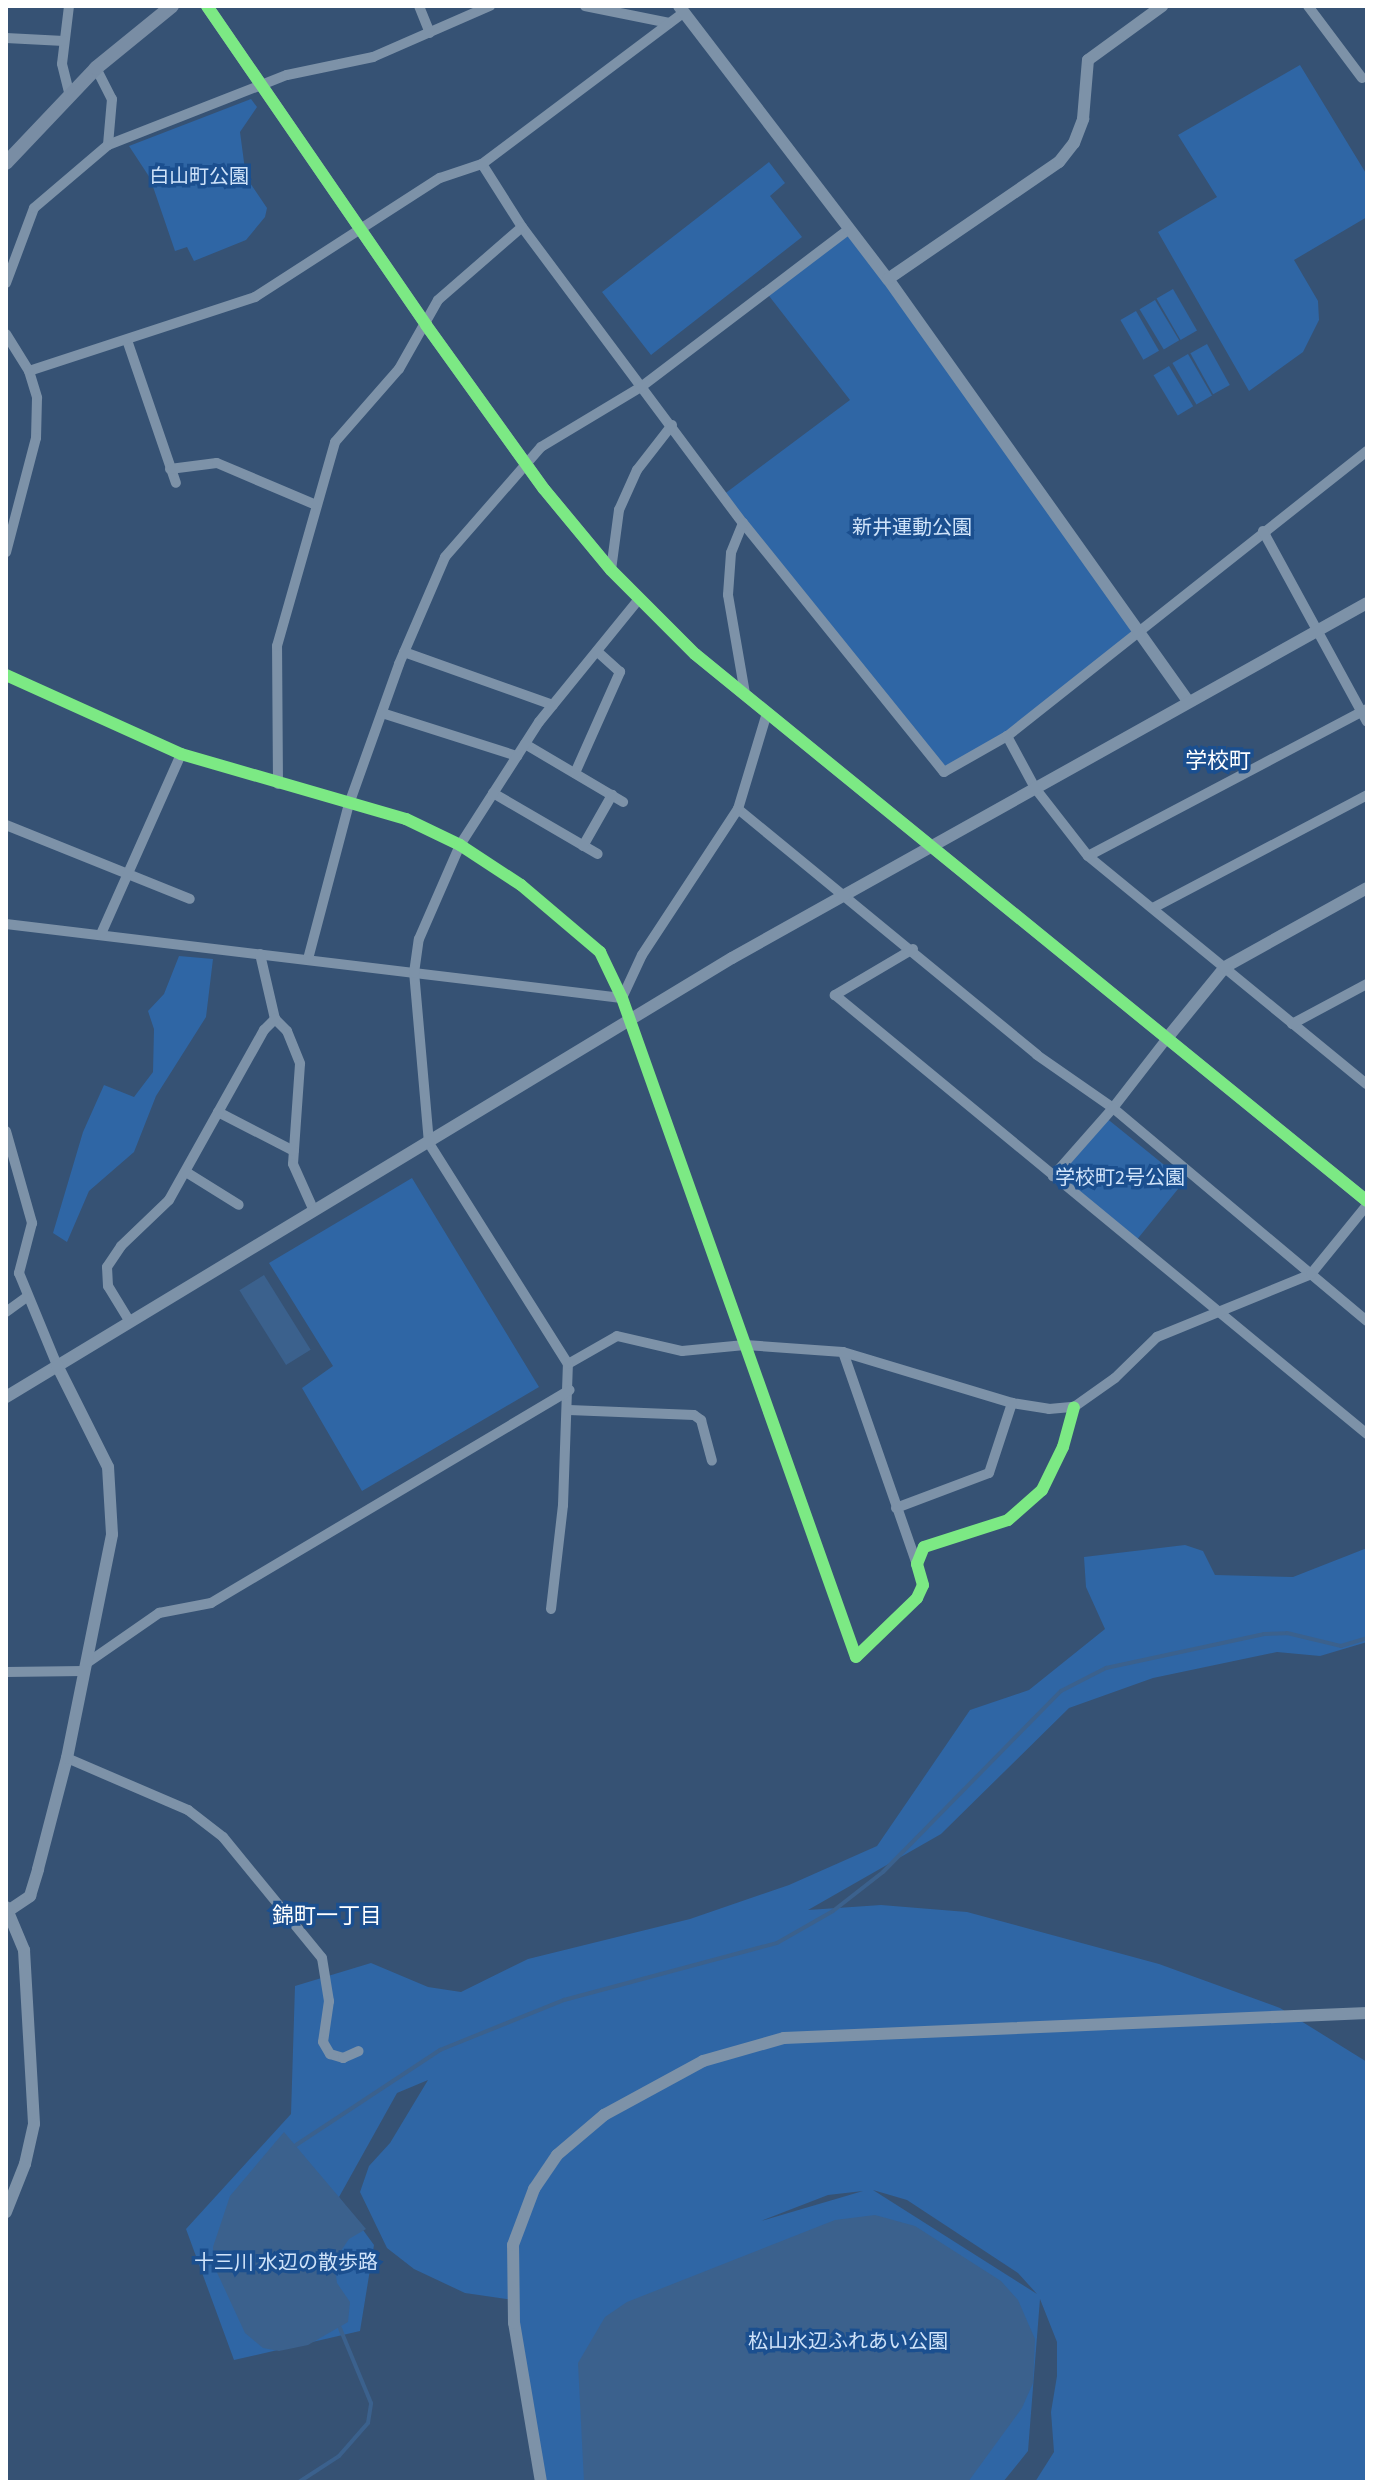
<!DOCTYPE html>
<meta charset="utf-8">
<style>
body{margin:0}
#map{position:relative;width:1373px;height:2488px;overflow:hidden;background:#365274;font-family:"Source Sans 3","Noto Sans JP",sans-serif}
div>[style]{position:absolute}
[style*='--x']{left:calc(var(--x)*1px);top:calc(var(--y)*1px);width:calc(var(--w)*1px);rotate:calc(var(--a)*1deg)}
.green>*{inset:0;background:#2f66a5;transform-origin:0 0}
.water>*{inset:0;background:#3b618d;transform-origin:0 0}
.stream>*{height:4px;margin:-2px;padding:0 2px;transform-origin:2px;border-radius:2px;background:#3b618d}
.minor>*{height:10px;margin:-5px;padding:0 5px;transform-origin:5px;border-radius:5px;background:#7d92a8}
.tertiary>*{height:12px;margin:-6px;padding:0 6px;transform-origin:6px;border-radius:6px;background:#7d92a8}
.secondary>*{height:14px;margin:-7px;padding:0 7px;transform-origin:7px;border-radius:7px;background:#798da4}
.cycleway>*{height:12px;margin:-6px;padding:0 6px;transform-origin:6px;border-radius:6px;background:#7ce984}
span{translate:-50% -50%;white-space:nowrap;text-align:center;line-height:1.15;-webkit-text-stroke:7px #1b4f8f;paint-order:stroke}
.park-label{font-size:20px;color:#cfe3fa}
.neighbourhood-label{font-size:22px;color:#fff}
.frame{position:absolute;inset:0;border:8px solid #fff;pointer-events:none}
</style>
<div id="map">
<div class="green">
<i style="clip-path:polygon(1300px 65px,1367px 175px,1367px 217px,1294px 260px,1318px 301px,1319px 320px,1303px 352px,1249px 391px,1158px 232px,1217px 197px,1178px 135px)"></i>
<i style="clip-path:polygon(251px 99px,257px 107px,240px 132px,246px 177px,267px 208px,265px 217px,246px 240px,194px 261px,187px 247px,175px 251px,150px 178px,129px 146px)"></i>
<i style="clip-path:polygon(769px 162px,785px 183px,770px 196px,802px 237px,651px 355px,602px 292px)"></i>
<i style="clip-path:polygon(849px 229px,1138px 632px,1007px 736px,944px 772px,723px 495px,850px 400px,766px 292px)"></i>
<i style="left:1173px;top:289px;width:48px;height:19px;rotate:60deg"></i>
<i style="left:1155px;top:300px;width:47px;height:18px;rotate:59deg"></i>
<i style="left:1136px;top:311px;width:46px;height:18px;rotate:60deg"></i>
<i style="left:1207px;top:344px;width:47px;height:19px;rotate:61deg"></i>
<i style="left:1188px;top:354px;width:48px;height:18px;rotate:60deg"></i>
<i style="left:1169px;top:366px;width:47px;height:18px;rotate:59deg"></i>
<i style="clip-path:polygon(179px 956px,213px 959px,206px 1017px,156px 1096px,134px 1152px,89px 1191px,67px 1242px,53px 1233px,83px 1132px,104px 1085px,134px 1097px,153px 1072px,154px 1029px,148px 1011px,164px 994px)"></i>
<i style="left:1105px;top:1117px;width:102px;height:75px;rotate:39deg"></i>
<i style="clip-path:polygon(412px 1178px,539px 1387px,362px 1491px,302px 1388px,333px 1366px,269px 1263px)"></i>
<i style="clip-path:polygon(evenodd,1185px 1545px,1203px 1551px,1215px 1575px,1293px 1577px,1367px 1548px,1367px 1642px,1320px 1656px,1277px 1652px,1153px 1678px,1069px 1708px,941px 1834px,808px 1910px,881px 1905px,967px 1912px,1159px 1964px,1280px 2008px,1367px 2062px,1367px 2482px,1035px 2482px,1054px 2452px,1051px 2412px,1057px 2376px,1057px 2342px,1040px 2299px,1028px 2451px,1003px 2482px,542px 2482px,513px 2300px,465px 2293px,414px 2269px,387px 2248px,360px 2192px,369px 2166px,390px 2143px,428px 2080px,397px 2093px,339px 2197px,374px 2245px,360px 2331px,234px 2360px,186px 2229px,291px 2114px,295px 1986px,371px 1963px,428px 1987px,461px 1992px,528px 1959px,690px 1919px,789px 1885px,877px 1846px,970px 1710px,1029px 1690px,1105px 1629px,1086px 1587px,1084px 1557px,1185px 1545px,873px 2190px,907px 2200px,1018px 2273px,1037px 2294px,873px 2190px,1185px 1545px,863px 2191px,761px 2221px,828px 2195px,863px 2191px)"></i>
</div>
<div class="water">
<i style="left:264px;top:1275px;width:88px;height:29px;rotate:58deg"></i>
<i style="clip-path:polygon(284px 2132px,366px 2229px,349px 2239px,334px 2261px,337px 2283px,350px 2302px,348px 2322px,308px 2345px,279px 2351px,263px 2348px,245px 2333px,214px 2266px,213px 2247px,230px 2196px)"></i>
<i style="clip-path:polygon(875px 2215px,915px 2226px,1001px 2281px,1018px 2300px,1035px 2339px,1033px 2383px,1022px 2408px,968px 2482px,584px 2482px,578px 2363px,605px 2317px,627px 2302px,835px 2220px)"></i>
</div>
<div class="stream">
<i style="--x:296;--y:2145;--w:173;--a:-33.4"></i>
<i style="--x:440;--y:2050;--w:134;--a:-22"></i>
<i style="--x:564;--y:2000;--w:220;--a:-15"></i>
<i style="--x:777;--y:1943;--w:64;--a:-29.7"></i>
<i style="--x:833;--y:1911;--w:63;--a:-38"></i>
<i style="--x:883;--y:1872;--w:254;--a:-45.5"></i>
<i style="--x:1061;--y:1691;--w:51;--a:-27.1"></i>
<i style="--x:1106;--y:1668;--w:162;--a:-12.1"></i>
<i style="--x:1264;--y:1634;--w:23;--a:-2"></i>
<i style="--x:1287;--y:1633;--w:56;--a:13.5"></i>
<i style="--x:1341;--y:1646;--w:27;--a:-17"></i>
<i style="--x:299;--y:2482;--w:48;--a:-33"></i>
<i style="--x:339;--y:2456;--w:44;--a:-48.7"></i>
<i style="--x:368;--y:2423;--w:20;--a:-81"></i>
<i style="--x:371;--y:2403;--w:81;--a:-112.5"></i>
</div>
<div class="minor">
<i style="--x:69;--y:6;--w:58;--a:96.9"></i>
<i style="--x:62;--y:64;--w:33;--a:76"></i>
<i style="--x:419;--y:6;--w:29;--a:68"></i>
<i style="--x:585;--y:6;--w:86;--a:11.4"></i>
<i style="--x:1308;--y:6;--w:90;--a:53.1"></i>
<i style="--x:6;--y:38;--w:58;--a:3"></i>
<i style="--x:96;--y:68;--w:35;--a:63"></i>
<i style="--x:112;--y:99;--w:46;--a:95"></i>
<i style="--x:482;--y:164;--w:75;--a:57.6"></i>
<i style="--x:522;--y:227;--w:369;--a:53.3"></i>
<i style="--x:743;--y:523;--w:320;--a:51.1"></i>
<i style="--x:944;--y:772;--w:73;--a:-29.7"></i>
<i style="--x:6;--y:283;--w:80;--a:-69.5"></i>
<i style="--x:34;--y:208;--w:97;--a:-40.4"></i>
<i style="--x:108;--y:145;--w:192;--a:-21.4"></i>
<i style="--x:287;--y:75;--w:88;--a:-11.8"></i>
<i style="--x:373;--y:57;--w:128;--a:-23.6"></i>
<i style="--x:6;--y:334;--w:44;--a:58.1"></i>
<i style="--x:29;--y:371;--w:28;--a:73"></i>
<i style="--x:37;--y:398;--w:40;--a:91.4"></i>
<i style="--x:36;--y:438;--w:118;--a:104.7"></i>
<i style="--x:127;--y:340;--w:151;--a:71.1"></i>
<i style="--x:29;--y:371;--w:238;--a:-18.1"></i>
<i style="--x:255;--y:297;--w:220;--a:-32.8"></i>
<i style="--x:440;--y:178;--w:44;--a:-18.4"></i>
<i style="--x:482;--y:164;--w:251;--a:-36.9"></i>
<i style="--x:1367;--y:451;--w:459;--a:141.6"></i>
<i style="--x:1007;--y:736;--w:59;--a:61.7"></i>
<i style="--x:1035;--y:788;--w:86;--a:52.1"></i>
<i style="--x:1088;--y:856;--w:360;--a:39.3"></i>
<i style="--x:170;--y:469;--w:47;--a:-7.3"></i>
<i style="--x:217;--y:463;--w:108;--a:23"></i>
<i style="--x:743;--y:523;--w:32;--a:112"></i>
<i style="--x:731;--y:553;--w:42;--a:94.1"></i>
<i style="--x:728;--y:595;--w:99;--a:80.2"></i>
<i style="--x:1263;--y:531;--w:217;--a:61.4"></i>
<i style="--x:611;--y:570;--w:61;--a:-82.4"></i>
<i style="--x:619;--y:510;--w:44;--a:-65.8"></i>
<i style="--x:637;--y:470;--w:57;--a:-52.1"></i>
<i style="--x:404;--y:652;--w:158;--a:19.6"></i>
<i style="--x:6;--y:675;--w:192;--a:24.3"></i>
<i style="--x:181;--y:754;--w:234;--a:16.1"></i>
<i style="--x:406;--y:819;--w:60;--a:25.7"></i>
<i style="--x:460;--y:845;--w:73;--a:33.3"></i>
<i style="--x:521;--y:885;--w:104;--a:40.3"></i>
<i style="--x:600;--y:952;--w:51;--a:64.4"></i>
<i style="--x:622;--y:998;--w:699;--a:70.45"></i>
<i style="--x:856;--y:1657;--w:85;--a:-44"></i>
<i style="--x:917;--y:1598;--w:14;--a:-65"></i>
<i style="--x:923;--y:1585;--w:22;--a:-106"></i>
<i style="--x:917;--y:1564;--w:18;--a:-68"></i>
<i style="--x:924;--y:1547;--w:88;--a:-17.8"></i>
<i style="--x:1008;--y:1520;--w:45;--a:-41.4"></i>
<i style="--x:1042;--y:1490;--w:48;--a:-64"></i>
<i style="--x:1063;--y:1447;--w:41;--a:-74.6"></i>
<i style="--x:382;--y:713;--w:142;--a:17.7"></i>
<i style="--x:525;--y:744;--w:114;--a:30.6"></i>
<i style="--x:575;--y:773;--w:111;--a:-66"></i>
<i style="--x:620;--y:672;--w:31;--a:-138"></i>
<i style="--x:278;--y:784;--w:138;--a:-90.4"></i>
<i style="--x:277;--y:646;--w:212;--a:-74.1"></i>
<i style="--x:335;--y:442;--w:97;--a:-48.8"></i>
<i style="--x:399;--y:369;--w:79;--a:-60.5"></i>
<i style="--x:438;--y:300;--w:111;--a:-41"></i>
<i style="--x:493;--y:793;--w:121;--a:30.2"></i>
<i style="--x:738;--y:809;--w:387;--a:39.4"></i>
<i style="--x:1037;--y:1055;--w:93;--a:34.9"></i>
<i style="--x:1113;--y:1108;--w:91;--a:131.4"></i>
<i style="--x:6;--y:825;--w:198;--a:21.9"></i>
<i style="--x:583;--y:846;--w:59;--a:-60.4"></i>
<i style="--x:1088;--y:856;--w:315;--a:-27.8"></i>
<i style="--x:1153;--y:908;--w:242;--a:-27.8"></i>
<i style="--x:6;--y:924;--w:620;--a:6.85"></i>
<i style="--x:101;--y:934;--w:197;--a:-66"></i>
<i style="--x:913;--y:949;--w:91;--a:149.5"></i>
<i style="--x:835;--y:995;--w:690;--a:39.53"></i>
<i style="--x:260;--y:954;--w:67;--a:77"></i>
<i style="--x:275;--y:1019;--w:17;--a:45"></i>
<i style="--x:287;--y:1031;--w:35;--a:68"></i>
<i style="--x:300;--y:1064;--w:100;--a:94"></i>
<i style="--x:293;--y:1164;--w:51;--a:65.9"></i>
<i style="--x:308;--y:959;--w:160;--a:-75.2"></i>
<i style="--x:349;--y:804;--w:149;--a:-70.3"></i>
<i style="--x:399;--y:664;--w:116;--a:-66.7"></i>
<i style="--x:445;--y:557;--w:146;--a:-48.9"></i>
<i style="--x:541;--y:447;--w:117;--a:-31"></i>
<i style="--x:641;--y:387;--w:261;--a:-37.2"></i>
<i style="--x:622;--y:998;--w:47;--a:-65.1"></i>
<i style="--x:642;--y:955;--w:175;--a:-56.7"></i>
<i style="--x:738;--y:809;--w:100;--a:-73.2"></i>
<i style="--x:1292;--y:1024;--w:85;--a:-28.1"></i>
<i style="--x:1168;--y:1037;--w:90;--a:127.8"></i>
<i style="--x:1113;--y:1108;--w:331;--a:40"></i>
<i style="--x:218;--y:1112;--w:85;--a:27.2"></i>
<i style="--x:6;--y:1131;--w:96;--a:74.2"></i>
<i style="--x:32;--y:1223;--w:52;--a:104.6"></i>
<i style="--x:19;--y:1273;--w:100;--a:67.6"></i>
<i style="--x:186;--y:1172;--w:62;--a:31.9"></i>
<i style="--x:6;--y:1312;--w:26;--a:-36"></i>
<i style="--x:130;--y:1322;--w:42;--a:-121.4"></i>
<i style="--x:108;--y:1286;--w:19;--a:-93"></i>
<i style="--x:107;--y:1267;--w:25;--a:-56"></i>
<i style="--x:121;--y:1246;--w:66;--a:-43.8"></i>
<i style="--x:169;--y:1200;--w:195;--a:-60.8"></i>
<i style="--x:264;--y:1030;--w:16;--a:-45"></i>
<i style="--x:843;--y:1352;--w:225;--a:70.8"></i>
<i style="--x:568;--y:1364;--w:56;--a:-29.7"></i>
<i style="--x:617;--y:1336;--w:67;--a:13"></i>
<i style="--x:682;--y:1351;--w:63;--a:-5.4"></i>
<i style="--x:745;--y:1345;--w:98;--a:4.1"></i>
<i style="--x:843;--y:1352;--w:177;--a:16.8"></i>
<i style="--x:1012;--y:1403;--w:37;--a:9"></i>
<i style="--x:1049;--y:1409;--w:25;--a:-5"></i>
<i style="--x:1074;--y:1407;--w:50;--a:-35.3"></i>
<i style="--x:1115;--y:1378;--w:59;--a:-44.3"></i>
<i style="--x:1157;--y:1337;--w:166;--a:-22.2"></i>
<i style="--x:1311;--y:1274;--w:89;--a:-50.9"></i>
<i style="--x:569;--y:1410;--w:125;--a:2.3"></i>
<i style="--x:694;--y:1415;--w:9;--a:36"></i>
<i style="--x:701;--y:1420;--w:42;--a:75"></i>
<i style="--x:896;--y:1508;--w:99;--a:-20.6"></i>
<i style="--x:989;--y:1473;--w:74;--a:-71.8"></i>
<i style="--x:551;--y:1609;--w:105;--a:-83.4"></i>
<i style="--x:563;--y:1505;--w:141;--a:-88"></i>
<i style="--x:568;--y:1364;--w:261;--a:-122.2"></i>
<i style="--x:429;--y:1143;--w:171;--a:-95"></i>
<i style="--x:414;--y:973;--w:34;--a:-82"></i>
<i style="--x:419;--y:939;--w:103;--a:-66.4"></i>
<i style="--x:460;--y:845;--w:146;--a:-57.3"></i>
<i style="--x:539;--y:722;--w:159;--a:-50.9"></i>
<i style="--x:87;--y:1663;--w:88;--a:-34.8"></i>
<i style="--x:159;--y:1613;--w:53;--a:-10.9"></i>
<i style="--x:211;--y:1603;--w:417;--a:-30.7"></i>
<i style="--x:6;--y:1672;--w:78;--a:-0.7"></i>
<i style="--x:67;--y:1758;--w:132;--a:23.3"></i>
<i style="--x:188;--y:1810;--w:44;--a:37.6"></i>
<i style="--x:223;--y:1837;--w:156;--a:50.7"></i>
<i style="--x:322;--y:1958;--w:44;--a:80.8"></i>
<i style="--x:329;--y:2001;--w:41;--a:98.3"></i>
<i style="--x:323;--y:2042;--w:14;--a:60"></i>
<i style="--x:330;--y:2054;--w:14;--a:17"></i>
<i style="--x:343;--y:2058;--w:17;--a:-24"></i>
</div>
<div class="tertiary">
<i style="--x:207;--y:6;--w:387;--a:55.5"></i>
<i style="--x:426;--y:325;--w:202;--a:54.3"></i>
<i style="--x:544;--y:489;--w:105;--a:50.4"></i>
<i style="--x:611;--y:570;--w:119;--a:45"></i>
<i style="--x:695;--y:654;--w:866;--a:39.15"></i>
<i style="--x:679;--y:6;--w:344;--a:52.6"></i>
<i style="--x:888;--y:279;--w:518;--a:54.59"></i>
<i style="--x:888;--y:279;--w:207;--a:-34.4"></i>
<i style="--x:1059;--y:162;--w:24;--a:-52"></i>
<i style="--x:1074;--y:143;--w:26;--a:-69"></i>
<i style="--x:1083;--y:119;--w:59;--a:-85.2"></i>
<i style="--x:1088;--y:60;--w:92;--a:-36.1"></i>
<i style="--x:1168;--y:1037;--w:90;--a:-50.8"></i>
<i style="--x:1225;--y:967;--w:162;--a:-29.1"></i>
<i style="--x:6;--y:1397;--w:848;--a:-31.16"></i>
<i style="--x:732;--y:958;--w:727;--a:-29.21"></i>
<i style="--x:6;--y:1907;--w:47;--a:67.3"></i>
<i style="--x:24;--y:1950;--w:174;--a:86.7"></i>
<i style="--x:34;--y:2124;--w:41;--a:102.7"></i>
<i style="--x:25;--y:2164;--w:52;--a:111.6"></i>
<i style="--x:8;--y:1911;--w:27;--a:-34"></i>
<i style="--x:30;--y:1896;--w:28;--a:-73"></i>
<i style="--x:38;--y:1869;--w:115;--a:-75.4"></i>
<i style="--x:67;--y:1758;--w:228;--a:-78.6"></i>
<i style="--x:112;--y:1534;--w:67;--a:-93.4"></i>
<i style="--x:108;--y:1467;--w:114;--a:-116.6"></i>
<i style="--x:541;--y:2482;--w:161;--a:-99.6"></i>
<i style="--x:514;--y:2323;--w:78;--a:-90.7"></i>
<i style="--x:513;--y:2245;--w:60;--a:-69.4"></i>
<i style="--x:534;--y:2189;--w:41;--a:-55.9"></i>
<i style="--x:557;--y:2155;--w:62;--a:-40.4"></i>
<i style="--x:604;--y:2115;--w:113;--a:-28.6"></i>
<i style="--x:703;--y:2061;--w:84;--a:-15.9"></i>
<i style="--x:784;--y:2038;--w:584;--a:-2.46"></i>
</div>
<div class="secondary">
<i style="--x:6;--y:163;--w:131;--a:-46.5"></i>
<i style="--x:96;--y:68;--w:98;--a:-39.2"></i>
</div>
<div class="cycleway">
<i style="--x:207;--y:6;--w:387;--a:55.5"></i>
<i style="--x:426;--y:325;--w:202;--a:54.3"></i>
<i style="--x:544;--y:489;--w:105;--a:50.4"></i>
<i style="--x:611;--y:570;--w:119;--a:45"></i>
<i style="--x:695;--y:654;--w:866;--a:39.15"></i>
<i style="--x:6;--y:675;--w:192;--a:24.3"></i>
<i style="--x:181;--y:754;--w:234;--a:16.1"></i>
<i style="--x:406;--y:819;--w:60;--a:25.7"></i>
<i style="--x:460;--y:845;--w:73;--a:33.3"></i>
<i style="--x:521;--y:885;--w:104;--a:40.3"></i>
<i style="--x:600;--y:952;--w:51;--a:64.4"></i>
<i style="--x:622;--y:998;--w:699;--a:70.45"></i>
<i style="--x:856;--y:1657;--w:85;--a:-44"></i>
<i style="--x:917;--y:1598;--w:14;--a:-65"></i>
<i style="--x:923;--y:1585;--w:22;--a:-106"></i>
<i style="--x:917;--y:1564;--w:18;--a:-68"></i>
<i style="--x:924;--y:1547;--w:88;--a:-17.8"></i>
<i style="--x:1008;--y:1520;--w:45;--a:-41.4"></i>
<i style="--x:1042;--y:1490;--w:48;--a:-64"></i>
<i style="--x:1063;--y:1447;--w:41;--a:-74.6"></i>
</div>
<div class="park-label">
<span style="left:199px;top:177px">白山町公園</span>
<span style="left:912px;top:528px">新井運動公園</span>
<span style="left:1120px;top:1178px">学校町2号公園</span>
<span style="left:286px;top:2263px">十三川 水辺の散歩路</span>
<span style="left:848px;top:2342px">松山水辺ふれあい公園</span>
</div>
<div class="neighbourhood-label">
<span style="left:1218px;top:762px">学校町</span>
<span style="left:327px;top:1917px">錦町一丁目</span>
</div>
<div class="frame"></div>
</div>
